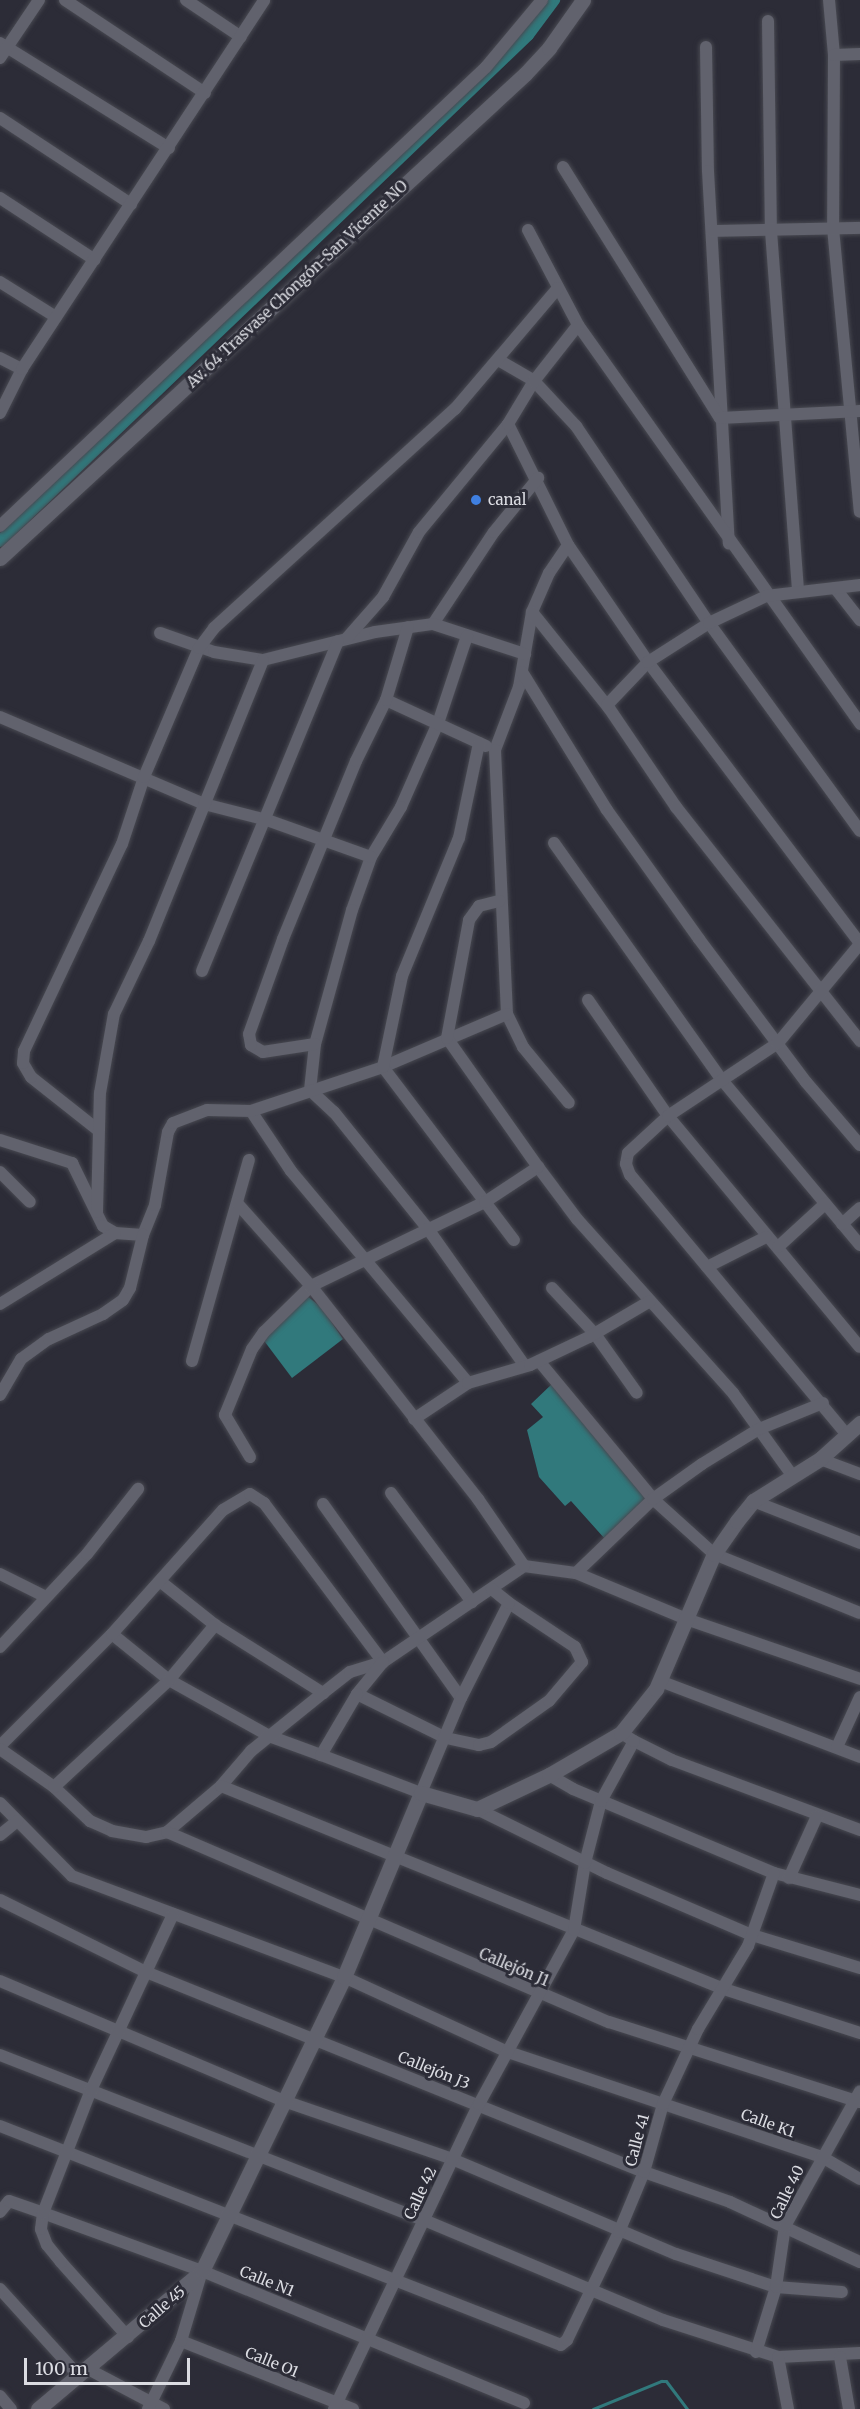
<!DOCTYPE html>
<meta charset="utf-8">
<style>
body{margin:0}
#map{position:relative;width:860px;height:2409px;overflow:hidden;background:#2c2c37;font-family:Merriweather,serif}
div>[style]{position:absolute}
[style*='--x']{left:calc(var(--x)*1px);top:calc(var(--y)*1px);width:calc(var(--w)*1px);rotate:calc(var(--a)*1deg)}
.water>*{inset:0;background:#31797c}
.stream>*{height:3px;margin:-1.5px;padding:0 1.5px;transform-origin:1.5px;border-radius:1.5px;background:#31797c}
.canal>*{height:12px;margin:-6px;padding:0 6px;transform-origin:6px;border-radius:6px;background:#31797c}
.roads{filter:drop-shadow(0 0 2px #484951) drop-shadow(0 0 2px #484951)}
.minor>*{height:12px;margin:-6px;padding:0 6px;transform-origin:6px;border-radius:6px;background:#61626d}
.tertiary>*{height:15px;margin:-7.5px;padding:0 7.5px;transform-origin:7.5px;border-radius:7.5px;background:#61626d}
.dots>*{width:16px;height:16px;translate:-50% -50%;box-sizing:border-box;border:3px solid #2c2c37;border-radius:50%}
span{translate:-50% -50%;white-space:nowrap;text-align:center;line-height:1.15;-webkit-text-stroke:6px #2c2c37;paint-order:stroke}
.street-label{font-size:15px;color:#dbdce2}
.poi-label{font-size:15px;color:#dbdce2}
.left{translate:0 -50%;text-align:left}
.scale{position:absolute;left:24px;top:2358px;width:166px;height:27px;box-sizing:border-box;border:3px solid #dbdce2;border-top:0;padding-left:8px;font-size:18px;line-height:21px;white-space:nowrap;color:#dbdce2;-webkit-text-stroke:4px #2c2c37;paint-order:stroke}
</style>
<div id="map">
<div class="water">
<i style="clip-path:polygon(306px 1295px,321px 1307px,343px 1339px,292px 1378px,259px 1334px)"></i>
<i style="clip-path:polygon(553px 1383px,649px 1499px,605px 1539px,571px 1501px,565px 1506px,539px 1477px,527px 1430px,543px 1417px,531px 1404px)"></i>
</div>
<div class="stream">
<i style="--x:593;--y:2409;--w:74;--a:-22.4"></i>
<i style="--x:661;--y:2381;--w:5;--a:0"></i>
<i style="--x:666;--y:2381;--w:35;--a:53"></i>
</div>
<div class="canal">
<i style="--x:0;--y:541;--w:731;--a:-43.78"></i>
<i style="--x:528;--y:35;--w:44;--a:-53.4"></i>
</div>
<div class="roads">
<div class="minor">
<i style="--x:65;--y:0;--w:168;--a:33.6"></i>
<i style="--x:186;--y:0;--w:66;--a:33.9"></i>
<i style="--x:829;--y:0;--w:55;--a:84.8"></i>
<i style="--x:834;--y:55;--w:173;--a:90.3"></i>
<i style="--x:833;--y:228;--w:285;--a:84.6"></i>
<i style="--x:768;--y:21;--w:210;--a:89.2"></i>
<i style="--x:771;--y:231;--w:359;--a:85.7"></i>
<i style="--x:0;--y:43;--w:199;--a:31.9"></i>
<i style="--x:706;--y:47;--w:124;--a:89.1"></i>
<i style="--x:708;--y:171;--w:373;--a:86.8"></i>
<i style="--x:834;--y:55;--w:26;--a:-2"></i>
<i style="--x:0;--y:58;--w:70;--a:-56.1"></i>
<i style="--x:0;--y:118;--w:157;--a:33.3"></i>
<i style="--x:563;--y:167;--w:296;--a:58"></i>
<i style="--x:720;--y:418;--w:140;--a:-2.9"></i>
<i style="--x:0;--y:198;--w:113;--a:33.1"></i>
<i style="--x:528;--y:230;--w:107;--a:62.2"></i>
<i style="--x:578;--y:325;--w:489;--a:54.7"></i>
<i style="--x:712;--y:231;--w:148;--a:-1.2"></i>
<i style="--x:0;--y:282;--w:66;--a:32"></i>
<i style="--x:0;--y:358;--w:25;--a:27"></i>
<i style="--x:500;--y:361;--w:39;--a:30"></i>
<i style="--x:534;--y:381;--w:62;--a:47"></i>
<i style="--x:576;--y:426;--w:238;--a:56"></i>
<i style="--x:709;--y:623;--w:257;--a:54"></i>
<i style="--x:0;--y:413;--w:49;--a:-63.4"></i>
<i style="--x:22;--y:369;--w:441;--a:-56.7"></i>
<i style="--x:508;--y:424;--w:135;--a:63.6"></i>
<i style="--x:568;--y:545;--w:142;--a:55.6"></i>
<i style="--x:648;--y:662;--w:352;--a:53"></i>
<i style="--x:0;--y:526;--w:668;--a:-43.36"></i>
<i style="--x:486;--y:67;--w:87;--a:-50.1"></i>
<i style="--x:568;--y:545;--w:34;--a:124"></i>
<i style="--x:549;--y:573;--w:43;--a:113.6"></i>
<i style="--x:532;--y:612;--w:76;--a:99.8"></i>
<i style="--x:519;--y:687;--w:67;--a:110.9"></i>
<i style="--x:495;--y:750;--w:264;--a:87.4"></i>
<i style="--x:507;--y:1014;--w:37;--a:64"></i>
<i style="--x:523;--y:1047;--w:72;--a:50.6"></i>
<i style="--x:835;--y:588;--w:41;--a:52"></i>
<i style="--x:532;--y:612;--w:123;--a:51.3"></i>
<i style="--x:609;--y:708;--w:120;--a:55.9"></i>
<i style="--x:676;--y:807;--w:298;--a:51.8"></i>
<i style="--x:433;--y:624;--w:110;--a:-56.5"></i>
<i style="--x:494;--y:532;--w:70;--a:-50.8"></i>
<i style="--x:160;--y:633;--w:57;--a:19.4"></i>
<i style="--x:214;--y:652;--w:50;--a:9.3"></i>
<i style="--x:263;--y:660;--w:115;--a:-14"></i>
<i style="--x:375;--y:632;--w:59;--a:-7.9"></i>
<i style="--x:433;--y:624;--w:97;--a:18.1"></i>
<i style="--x:467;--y:636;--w:92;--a:108.4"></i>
<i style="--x:438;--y:723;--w:92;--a:113.8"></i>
<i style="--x:401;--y:807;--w:58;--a:121"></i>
<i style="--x:371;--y:857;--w:56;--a:109.7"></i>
<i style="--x:352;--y:910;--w:139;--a:105.4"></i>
<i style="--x:315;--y:1044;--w:46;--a:96.2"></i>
<i style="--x:310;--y:1090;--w:33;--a:43"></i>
<i style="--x:334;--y:1112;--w:150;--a:51.2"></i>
<i style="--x:428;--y:1229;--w:168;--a:54.7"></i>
<i style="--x:347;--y:638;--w:55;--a:-48.7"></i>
<i style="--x:383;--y:597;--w:74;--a:-61"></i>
<i style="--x:419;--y:532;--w:140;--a:-50.5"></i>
<i style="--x:508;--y:424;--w:50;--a:-58.8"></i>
<i style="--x:534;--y:381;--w:71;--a:-51.8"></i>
<i style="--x:522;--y:672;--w:162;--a:58.4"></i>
<i style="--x:607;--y:810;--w:158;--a:54.5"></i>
<i style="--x:699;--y:939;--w:179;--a:53.2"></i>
<i style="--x:806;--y:1082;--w:83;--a:49.4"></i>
<i style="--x:386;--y:700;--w:110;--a:24.7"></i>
<i style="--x:607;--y:705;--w:59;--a:-46.4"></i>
<i style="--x:648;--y:662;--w:72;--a:-32.6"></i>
<i style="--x:709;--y:623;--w:63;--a:-25.3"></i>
<i style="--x:766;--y:596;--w:95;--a:-6.7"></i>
<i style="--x:0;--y:717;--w:222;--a:23.1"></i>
<i style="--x:204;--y:804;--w:65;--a:14.3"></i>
<i style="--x:267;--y:820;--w:110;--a:19.6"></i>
<i style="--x:554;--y:843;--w:291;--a:54.7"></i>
<i style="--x:722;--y:1080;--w:215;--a:50.1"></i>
<i style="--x:202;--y:971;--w:357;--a:-67.6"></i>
<i style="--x:588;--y:1000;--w:141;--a:55.4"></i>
<i style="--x:668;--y:1116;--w:300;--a:50.3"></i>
<i style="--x:507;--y:1014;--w:135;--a:156.9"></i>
<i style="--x:383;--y:1067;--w:217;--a:52.9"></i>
<i style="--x:315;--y:1044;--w:53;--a:171.3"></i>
<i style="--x:263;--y:1052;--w:14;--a:-150"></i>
<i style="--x:251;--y:1045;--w:11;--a:-100"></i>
<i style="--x:249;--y:1034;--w:101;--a:-70.3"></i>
<i style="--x:283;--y:939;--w:192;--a:-67.7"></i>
<i style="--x:356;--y:761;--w:68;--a:-63.8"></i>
<i style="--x:386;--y:700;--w:76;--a:-73.2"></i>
<i style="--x:251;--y:1111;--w:72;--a:56.3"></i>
<i style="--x:291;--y:1171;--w:276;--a:50.1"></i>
<i style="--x:98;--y:1130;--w:85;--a:-141.7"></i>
<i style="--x:31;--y:1077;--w:16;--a:-120"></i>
<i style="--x:23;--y:1063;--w:12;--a:-85"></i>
<i style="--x:24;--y:1051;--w:229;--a:-64.7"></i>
<i style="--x:122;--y:844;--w:71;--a:-71.8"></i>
<i style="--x:144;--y:777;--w:140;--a:-66.9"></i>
<i style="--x:199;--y:648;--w:25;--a:-53"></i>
<i style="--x:214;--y:628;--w:326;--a:-42.3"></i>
<i style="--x:455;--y:409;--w:159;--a:-49.6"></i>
<i style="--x:0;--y:1140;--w:76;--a:17.7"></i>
<i style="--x:72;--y:1163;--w:70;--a:63.8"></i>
<i style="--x:103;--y:1226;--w:14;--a:30"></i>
<i style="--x:115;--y:1233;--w:28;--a:4"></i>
<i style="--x:143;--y:1235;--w:32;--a:-68"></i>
<i style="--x:155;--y:1205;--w:74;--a:-79.9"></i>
<i style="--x:168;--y:1132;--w:10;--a:-61"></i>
<i style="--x:173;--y:1123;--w:36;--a:-21"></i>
<i style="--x:207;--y:1110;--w:44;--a:1.3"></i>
<i style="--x:251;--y:1111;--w:139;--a:-18.4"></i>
<i style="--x:383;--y:1067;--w:93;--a:-78.2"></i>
<i style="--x:402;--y:976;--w:149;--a:-67.6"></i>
<i style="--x:459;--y:838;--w:97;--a:-78.1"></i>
<i style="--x:538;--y:1167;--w:65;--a:53.1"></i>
<i style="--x:577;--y:1219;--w:234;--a:48.1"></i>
<i style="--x:733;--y:1393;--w:101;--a:54.3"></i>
<i style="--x:0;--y:1172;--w:42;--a:45"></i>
<i style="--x:97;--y:1212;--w:119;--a:-88.6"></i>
<i style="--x:100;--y:1093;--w:80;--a:-80"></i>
<i style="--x:114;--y:1014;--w:81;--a:-64.4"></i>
<i style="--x:149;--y:941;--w:303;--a:-67.9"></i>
<i style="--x:842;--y:1224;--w:24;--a:-42"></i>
<i style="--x:778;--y:1247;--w:64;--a:-42.5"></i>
<i style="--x:707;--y:1267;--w:66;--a:-27"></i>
<i style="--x:552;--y:1288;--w:63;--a:46.9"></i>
<i style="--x:595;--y:1334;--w:72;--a:54.6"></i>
<i style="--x:0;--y:1304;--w:135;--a:-31.7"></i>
<i style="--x:192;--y:1361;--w:209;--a:-74.2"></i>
<i style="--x:539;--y:1361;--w:179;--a:50.4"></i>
<i style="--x:653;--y:1499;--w:82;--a:42"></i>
<i style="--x:714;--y:1554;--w:157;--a:22"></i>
<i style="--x:0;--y:1395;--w:42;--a:-59.7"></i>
<i style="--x:21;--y:1359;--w:34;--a:-36"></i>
<i style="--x:49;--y:1339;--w:60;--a:-24.8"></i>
<i style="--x:103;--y:1314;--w:24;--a:-35"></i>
<i style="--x:123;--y:1300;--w:14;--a:-60"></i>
<i style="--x:130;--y:1288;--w:55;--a:-76.2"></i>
<i style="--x:414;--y:1419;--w:65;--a:-33.7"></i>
<i style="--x:468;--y:1383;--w:65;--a:-16.2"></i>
<i style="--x:530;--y:1365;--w:65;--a:-25.4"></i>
<i style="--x:589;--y:1337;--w:71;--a:-30.5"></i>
<i style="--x:847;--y:1435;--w:339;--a:-129.8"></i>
<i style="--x:630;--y:1175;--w:12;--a:-110"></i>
<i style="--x:626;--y:1164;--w:11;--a:-80"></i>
<i style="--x:628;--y:1153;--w:54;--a:-42.8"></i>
<i style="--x:668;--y:1116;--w:132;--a:-33.6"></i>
<i style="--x:778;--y:1043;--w:129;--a:-50.4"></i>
<i style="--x:250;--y:1457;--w:49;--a:-120.8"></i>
<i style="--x:225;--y:1415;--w:71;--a:-67.8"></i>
<i style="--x:252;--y:1349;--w:21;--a:-55"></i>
<i style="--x:264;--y:1332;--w:66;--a:-44.4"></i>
<i style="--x:311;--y:1286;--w:193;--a:-25.8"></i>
<i style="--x:485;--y:1202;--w:64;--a:-33.4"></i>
<i style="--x:538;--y:1167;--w:158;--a:-125.2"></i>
<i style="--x:447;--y:1038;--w:120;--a:-79.4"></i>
<i style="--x:469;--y:920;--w:17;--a:-54"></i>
<i style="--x:479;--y:906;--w:21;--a:-14"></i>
<i style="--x:820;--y:1459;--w:43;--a:20.6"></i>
<i style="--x:391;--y:1493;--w:136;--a:53.4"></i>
<i style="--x:753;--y:1501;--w:115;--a:21.4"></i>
<i style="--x:323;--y:1504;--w:238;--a:54.6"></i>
<i style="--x:524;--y:1566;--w:52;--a:7.7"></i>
<i style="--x:576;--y:1573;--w:122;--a:22.6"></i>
<i style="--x:689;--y:1620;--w:181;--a:19"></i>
<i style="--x:576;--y:1573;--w:107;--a:-43.9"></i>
<i style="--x:653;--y:1499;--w:60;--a:-35.5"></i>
<i style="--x:702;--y:1464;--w:67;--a:-31.6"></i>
<i style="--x:759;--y:1429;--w:69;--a:-22.1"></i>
<i style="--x:0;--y:1574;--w:49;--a:26.6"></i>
<i style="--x:161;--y:1582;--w:69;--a:38.5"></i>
<i style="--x:215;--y:1625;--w:128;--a:32.2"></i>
<i style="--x:323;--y:1693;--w:34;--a:-38"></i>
<i style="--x:350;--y:1672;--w:34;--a:-17"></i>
<i style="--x:383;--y:1662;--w:171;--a:-34.2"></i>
<i style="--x:524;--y:1566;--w:81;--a:-124.5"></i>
<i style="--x:478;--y:1499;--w:271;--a:-128.1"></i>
<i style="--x:311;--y:1286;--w:110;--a:-131.7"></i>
<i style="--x:112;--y:1634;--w:73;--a:38.9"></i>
<i style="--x:169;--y:1680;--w:115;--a:29.2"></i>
<i style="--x:269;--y:1736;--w:55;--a:20.1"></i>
<i style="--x:0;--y:1647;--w:127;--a:-46.9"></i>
<i style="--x:87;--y:1554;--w:83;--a:-51.9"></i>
<i style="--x:660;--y:1681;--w:214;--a:20.8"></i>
<i style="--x:357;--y:1694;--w:99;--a:26.3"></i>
<i style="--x:446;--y:1738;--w:34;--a:12"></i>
<i style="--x:479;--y:1745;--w:12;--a:-14"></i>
<i style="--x:491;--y:1742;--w:71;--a:-35.3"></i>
<i style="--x:549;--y:1701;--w:51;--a:-49.8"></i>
<i style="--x:582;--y:1662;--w:17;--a:-115"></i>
<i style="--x:575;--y:1647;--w:79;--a:-146.3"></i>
<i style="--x:634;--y:1741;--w:42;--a:26.6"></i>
<i style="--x:672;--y:1760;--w:201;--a:20.4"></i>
<i style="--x:0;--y:1746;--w:158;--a:-45"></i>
<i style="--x:112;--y:1634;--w:166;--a:-48.2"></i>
<i style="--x:223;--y:1510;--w:31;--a:-31"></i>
<i style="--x:250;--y:1494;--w:17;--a:33"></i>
<i style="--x:264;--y:1503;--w:199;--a:53.2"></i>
<i style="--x:383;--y:1662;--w:41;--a:129.1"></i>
<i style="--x:357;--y:1694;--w:71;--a:120.5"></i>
<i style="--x:321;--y:1755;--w:107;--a:20.8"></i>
<i style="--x:421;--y:1793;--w:103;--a:-67.2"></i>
<i style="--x:461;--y:1698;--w:106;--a:-63.2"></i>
<i style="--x:509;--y:1603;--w:22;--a:-141"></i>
<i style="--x:837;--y:1747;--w:55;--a:-65.3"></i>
<i style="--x:0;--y:1749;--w:66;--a:35.1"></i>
<i style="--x:54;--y:1787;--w:50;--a:43.4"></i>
<i style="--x:90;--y:1821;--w:24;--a:24"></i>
<i style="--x:112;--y:1831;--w:35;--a:10"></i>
<i style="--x:146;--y:1837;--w:22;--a:-13"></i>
<i style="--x:167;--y:1832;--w:71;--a:-40.4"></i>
<i style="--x:221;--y:1786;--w:46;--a:-49.4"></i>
<i style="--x:251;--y:1751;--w:92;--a:-38.9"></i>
<i style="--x:549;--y:1775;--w:28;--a:30"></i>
<i style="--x:573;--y:1789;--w:218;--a:22.7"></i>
<i style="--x:774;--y:1873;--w:89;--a:14.3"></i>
<i style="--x:221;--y:1786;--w:542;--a:21.98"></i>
<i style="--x:724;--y:1989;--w:143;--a:17.9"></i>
<i style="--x:54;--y:1787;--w:157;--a:-42.9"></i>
<i style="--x:169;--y:1680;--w:72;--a:-50.1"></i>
<i style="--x:0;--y:1803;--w:103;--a:45.4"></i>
<i style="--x:72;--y:1876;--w:290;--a:20.4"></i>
<i style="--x:344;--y:1977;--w:180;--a:24.6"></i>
<i style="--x:508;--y:2052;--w:331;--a:18.5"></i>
<i style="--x:822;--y:2157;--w:44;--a:30.1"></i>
<i style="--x:477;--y:1809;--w:145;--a:26.2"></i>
<i style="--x:607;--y:1873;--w:158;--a:23.2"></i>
<i style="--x:752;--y:1935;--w:113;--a:17"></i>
<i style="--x:167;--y:1832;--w:481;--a:23.3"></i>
<i style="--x:609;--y:2022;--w:263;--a:17.7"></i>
<i style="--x:0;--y:1835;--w:22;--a:-39"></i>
<i style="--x:789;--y:1878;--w:68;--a:-65.7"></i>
<i style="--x:0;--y:1900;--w:163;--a:26.3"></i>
<i style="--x:146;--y:1972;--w:537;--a:21.88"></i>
<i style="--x:644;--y:2172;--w:91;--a:19.2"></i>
<i style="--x:730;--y:2202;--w:143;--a:24.8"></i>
<i style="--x:0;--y:1981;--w:308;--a:22.9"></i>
<i style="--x:284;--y:2101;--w:178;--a:19"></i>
<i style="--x:452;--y:2159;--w:243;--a:23"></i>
<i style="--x:676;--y:2254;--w:105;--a:18.3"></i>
<i style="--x:776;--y:2287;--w:66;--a:4.3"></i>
<i style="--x:0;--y:2055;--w:455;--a:21.3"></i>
<i style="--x:424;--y:2220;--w:259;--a:22.7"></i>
<i style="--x:663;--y:2320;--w:121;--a:17.8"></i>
<i style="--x:778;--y:2357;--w:82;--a:-2.8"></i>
<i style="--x:0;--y:2126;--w:602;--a:21.32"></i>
<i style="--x:561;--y:2345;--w:8;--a:-40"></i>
<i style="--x:567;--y:2340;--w:120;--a:-64.3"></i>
<i style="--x:619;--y:2232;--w:65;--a:-67.4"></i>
<i style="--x:644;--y:2172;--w:71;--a:-74.4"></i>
<i style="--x:663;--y:2104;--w:83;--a:-65"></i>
<i style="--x:698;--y:2029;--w:97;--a:-58.9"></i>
<i style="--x:748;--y:1946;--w:77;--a:-70.4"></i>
<i style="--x:0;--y:2212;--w:14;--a:-51"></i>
<i style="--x:9;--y:2201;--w:36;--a:19"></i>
<i style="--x:43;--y:2213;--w:169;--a:20"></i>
<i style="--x:202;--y:2271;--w:348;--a:22.3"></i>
<i style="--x:0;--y:2289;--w:118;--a:47.8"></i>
<i style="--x:128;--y:2337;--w:101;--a:-131.8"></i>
<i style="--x:61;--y:2262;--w:22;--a:-129"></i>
<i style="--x:47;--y:2245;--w:17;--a:-111"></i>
<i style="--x:41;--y:2229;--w:16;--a:-83"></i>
<i style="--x:43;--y:2213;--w:132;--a:-68.7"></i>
<i style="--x:91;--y:2090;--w:194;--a:-65"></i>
<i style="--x:181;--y:2341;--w:185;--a:21.6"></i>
<i style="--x:756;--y:2352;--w:68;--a:-72.9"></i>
<i style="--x:776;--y:2287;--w:62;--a:-81.6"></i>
<i style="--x:785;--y:2226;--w:154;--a:-60.9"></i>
<i style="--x:778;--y:2357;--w:53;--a:79.1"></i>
<i style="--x:840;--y:2357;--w:53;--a:80.2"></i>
<i style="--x:88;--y:2369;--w:86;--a:27.8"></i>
<i style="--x:0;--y:2396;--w:17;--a:50"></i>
<i style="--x:148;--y:2409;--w:76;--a:-64.1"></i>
<i style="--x:181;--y:2341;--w:73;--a:-73.3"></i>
<i style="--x:334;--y:2409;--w:338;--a:-64.6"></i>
<i style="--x:479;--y:2104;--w:198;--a:-61.4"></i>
<i style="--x:574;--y:1930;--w:68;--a:-80.7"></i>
<i style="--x:585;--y:1863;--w:64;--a:-75.5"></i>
<i style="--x:601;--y:1801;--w:68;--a:-61.2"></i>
<i style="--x:634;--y:1741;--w:15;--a:-148"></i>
</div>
<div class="tertiary">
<i style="--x:0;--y:558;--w:714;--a:-42.67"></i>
<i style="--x:525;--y:74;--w:35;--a:-47"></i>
<i style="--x:549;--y:48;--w:59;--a:-54.7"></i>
<i style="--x:38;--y:2409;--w:214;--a:-40.1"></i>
<i style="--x:202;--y:2271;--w:326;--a:-64.2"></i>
<i style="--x:344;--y:1977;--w:199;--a:-67.3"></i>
<i style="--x:421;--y:1793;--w:58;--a:15.9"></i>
<i style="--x:477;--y:1809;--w:80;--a:-25.3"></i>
<i style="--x:549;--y:1775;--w:83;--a:-30.3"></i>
<i style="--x:621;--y:1733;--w:56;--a:-51.5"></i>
<i style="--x:656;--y:1689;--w:147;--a:-66.8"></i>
<i style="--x:714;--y:1554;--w:40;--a:-55.1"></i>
<i style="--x:737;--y:1521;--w:26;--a:-51"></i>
<i style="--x:753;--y:1501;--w:79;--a:-32.1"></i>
<i style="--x:820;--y:1459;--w:54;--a:-42"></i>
</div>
</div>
<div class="dots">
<i style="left:476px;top:500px;background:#3f7fe0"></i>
</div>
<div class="street-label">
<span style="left:297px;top:284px;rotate:-43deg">Av. 64 Trasvase Chongón-San Vicente NO</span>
<span style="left:514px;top:1967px;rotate:23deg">Callejón J1</span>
<span style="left:434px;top:2070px;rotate:22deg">Callejón J3</span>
<span style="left:768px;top:2123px;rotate:20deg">Calle K1</span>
<span style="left:637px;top:2140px;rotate:-75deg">Calle 41</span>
<span style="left:787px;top:2192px;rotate:-64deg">Calle 40</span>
<span style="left:420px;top:2193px;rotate:-65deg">Calle 42</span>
<span style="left:267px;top:2281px;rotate:22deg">Calle N1</span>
<span style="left:162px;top:2307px;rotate:-41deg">Calle 45</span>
<span style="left:272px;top:2362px;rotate:22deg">Calle O1</span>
</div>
<div class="poi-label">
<span class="left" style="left:488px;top:500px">canal</span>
</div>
<div class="scale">100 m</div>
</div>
